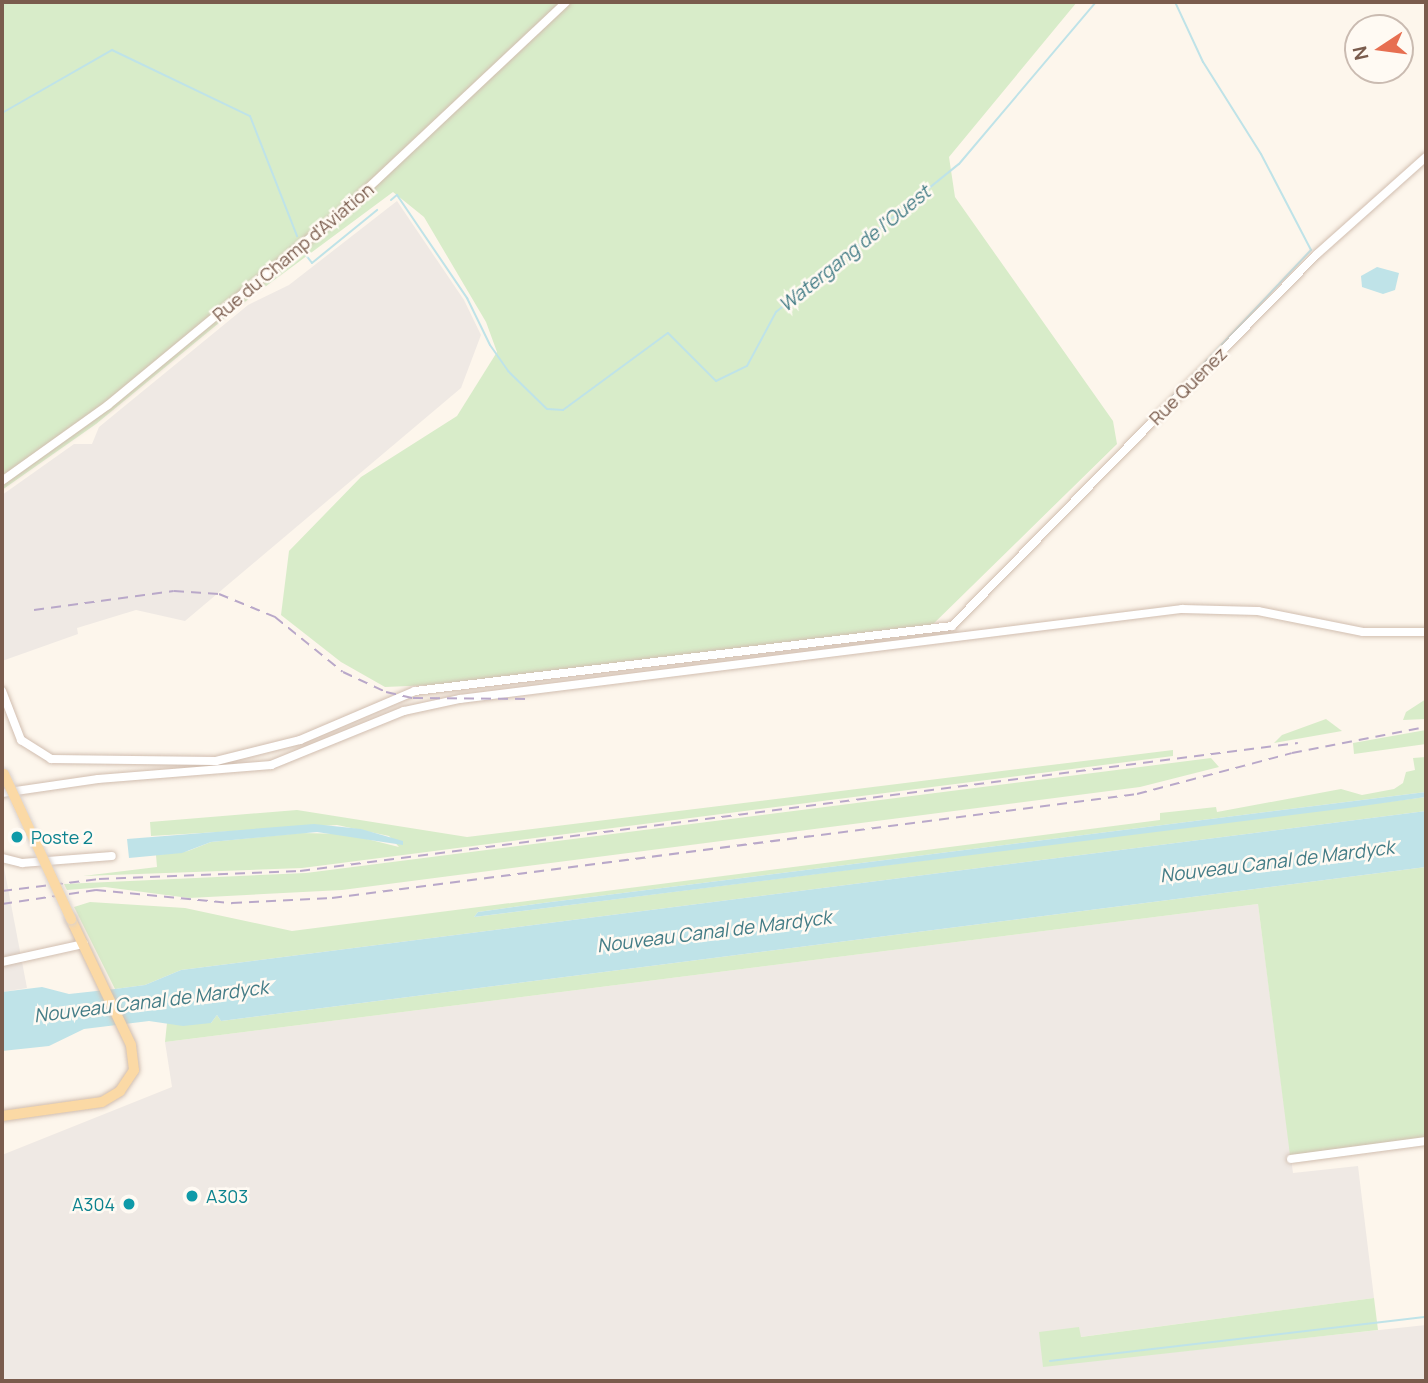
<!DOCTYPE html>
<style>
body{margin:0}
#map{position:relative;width:1428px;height:1383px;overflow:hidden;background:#fdf6ec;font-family:Manrope,sans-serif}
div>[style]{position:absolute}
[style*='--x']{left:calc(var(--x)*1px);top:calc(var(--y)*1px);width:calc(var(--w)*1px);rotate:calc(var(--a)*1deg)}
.industrial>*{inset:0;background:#efe9e4}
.green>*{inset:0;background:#d8ecc9}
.water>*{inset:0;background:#bfe3e8}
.stream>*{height:2px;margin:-1px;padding:0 1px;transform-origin:1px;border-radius:1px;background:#bfe3e8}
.roads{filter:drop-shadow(0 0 2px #d1beb0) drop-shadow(0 0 2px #d1beb0)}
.minor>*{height:8px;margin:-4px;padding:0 4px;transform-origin:4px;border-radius:4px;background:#fff}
.major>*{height:10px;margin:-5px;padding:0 5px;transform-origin:5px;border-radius:5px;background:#fbd9a5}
.rail>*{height:2px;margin-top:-1px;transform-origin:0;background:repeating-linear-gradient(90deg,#b9a8c9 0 10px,transparent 0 17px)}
.bridges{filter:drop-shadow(0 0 2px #dad1cd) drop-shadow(0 0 2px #dad1cd)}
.major-bridge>*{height:10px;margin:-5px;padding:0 5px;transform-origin:5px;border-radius:5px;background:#fbd9a5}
.dots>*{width:19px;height:19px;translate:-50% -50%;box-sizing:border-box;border:4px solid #fffaf3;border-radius:50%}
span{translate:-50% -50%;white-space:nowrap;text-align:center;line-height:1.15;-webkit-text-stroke:5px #fffaf3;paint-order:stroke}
.street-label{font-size:18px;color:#7a5c4d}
.culture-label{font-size:18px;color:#0d838f}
.left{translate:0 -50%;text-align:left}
.right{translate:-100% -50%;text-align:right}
.water-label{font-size:19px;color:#437c86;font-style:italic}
.frame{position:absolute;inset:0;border:4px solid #7a5c4d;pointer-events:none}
.north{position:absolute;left:1344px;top:14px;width:70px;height:70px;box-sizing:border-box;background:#fffaf3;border:2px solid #cabbb1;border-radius:50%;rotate:257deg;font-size:19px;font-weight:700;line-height:28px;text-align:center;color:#7a5c4d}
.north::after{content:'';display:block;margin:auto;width:24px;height:32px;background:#e76f51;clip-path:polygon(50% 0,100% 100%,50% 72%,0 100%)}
</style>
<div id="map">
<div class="industrial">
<i style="clip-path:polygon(397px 201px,464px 300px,481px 335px,461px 388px,185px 621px,136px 610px,77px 628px,78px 634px,2px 661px,2px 495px,74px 444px,92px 444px,99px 427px,248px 305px,289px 285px)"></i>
<i style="clip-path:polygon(2px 857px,27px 988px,2px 992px)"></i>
<i style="clip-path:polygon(1258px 904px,1293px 1173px,1358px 1166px,1374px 1298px,1080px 1337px,1078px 1327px,1043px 1366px,1426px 1325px,1426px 1381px,2px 1381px,2px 1155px,172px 1087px,165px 1042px)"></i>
</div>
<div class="green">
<i style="clip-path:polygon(2px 2px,1077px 2px,949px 157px,955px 197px,1113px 421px,1117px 444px,925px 632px,455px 684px,385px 687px,341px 662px,281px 615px,289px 551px,361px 477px,457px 416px,497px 352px,486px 322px,424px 217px,393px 192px,242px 304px,96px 424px,2px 490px)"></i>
<i style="clip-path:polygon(1426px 699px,1426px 719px,1403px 720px,1406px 712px)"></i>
<i style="clip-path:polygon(1326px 719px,1342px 731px,1274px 743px,1282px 735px)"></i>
<i style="clip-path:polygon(1426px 730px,1426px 744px,1354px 754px,1353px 743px)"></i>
<i style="clip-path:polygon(1173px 750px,1173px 756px,302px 868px,83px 876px,157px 867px,156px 855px,188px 851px,211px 842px,300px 833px,347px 834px,399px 847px,389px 836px,337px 825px,151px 836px,150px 822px,297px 810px,467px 837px)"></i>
<i style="clip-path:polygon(1426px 757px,1426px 792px,543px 903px,478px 912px,474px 917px,1426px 797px,1426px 811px,181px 970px,145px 985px,115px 989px,74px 907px,90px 902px,185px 908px,292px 931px,1160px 820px,1160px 813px,1216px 807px,1217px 812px,1341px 789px,1362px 795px,1394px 789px,1403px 783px,1406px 772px,1415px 770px,1413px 758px)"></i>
<i style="clip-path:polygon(1211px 758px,1219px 767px,1140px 787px,342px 890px,189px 898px,105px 887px,67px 890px,64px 884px,306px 873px)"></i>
<i style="clip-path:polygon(1426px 867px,1426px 1145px,1291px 1163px,1258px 904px,165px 1042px,167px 1023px,211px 1023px,217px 1015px,221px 1021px)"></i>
<i style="clip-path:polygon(1374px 1298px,1378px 1330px,1043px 1367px,1039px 1332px,1079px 1327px,1081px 1337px)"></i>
</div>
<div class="water">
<i style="clip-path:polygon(1377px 267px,1399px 273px,1395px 290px,1383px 294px,1362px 287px,1361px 276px)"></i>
<i style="clip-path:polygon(1426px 792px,1426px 797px,1348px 808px,474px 917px,478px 912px,543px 903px)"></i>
<i style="clip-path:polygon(1426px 811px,1426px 867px,221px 1021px,217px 1015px,211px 1023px,183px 1026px,149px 1021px,84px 1029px,49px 1046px,2px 1051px,2px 992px,42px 987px,69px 994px,115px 989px,145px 985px,181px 970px)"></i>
<i style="clip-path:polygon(314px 824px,361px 829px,403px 841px,403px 845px,317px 832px,211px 842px,182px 853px,129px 858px,127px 839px)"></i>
</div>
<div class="stream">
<i style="--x:2;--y:113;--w:127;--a:-29.8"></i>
<i style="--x:112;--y:50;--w:153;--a:25.6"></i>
<i style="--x:250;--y:116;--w:129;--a:68.6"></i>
<i style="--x:391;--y:200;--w:8;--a:-40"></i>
<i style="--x:397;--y:195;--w:125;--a:55.8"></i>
<i style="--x:467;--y:298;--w:52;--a:63.9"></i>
<i style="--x:490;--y:345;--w:32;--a:55"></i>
<i style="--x:508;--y:371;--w:54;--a:44.3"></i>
<i style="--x:547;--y:409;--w:16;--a:4"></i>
<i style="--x:563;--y:410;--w:130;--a:-36.3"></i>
<i style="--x:668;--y:333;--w:68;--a:45"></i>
<i style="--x:716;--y:381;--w:34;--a:-26"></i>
<i style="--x:747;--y:366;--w:61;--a:-61.8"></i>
<i style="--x:776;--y:312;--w:235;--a:-39"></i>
<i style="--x:959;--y:164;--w:212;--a:-49.8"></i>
<i style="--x:305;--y:254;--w:11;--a:52"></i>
<i style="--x:312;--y:263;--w:84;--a:-39.2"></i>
<i style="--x:1171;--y:398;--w:204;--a:-46.6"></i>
<i style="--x:1311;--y:250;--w:108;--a:-117.5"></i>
<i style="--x:1261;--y:154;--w:109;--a:-122.2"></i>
<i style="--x:1203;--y:62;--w:66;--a:-115"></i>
<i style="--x:1050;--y:1361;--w:379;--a:-6.7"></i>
</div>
<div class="roads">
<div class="minor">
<i style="--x:2;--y:481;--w:130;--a:-35.6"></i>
<i style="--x:108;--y:405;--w:314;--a:-39.6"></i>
<i style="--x:350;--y:205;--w:296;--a:-43.2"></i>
<i style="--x:2;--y:691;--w:53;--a:68.8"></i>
<i style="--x:21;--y:740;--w:36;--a:32"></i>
<i style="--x:51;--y:759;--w:165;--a:0.7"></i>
<i style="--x:216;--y:761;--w:87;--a:-14"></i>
<i style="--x:300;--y:740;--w:125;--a:-23.1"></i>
<i style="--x:415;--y:691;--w:541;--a:-6.9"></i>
<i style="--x:952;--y:626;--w:521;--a:-45.54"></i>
<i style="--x:1317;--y:254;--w:146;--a:-41.7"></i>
<i style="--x:2;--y:793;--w:97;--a:-8.3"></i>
<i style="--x:98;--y:779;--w:174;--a:-4.6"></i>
<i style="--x:271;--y:765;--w:144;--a:-22.1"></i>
<i style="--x:404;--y:711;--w:57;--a:-12.1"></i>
<i style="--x:460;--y:699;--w:728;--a:-7.11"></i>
<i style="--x:1182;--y:609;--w:76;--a:1.5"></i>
<i style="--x:1258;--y:611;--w:107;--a:11.3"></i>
<i style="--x:1363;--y:632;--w:63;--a:0"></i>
<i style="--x:2;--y:858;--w:21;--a:14"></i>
<i style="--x:22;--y:863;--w:90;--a:-4.4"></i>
<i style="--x:2;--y:962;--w:84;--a:-12.4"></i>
<i style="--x:1291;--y:1159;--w:136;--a:-7.6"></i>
</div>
<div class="major">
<i style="--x:2;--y:1116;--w:101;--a:-8"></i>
<i style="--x:102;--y:1102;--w:21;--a:-31"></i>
<i style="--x:120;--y:1091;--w:25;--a:-56"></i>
<i style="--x:134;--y:1070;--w:25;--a:-97"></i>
<i style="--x:131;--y:1045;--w:140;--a:-115.5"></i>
</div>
</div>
<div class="rail">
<i style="--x:34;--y:610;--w:141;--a:-7.7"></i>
<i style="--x:174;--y:591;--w:45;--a:3.8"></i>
<i style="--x:219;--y:594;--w:61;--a:22.3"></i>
<i style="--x:275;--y:617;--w:87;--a:39"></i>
<i style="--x:343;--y:672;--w:47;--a:24.9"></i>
<i style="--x:386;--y:692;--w:28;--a:13"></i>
<i style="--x:413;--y:698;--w:119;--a:0.5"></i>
<i style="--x:2;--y:891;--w:98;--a:-7.1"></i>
<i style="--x:99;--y:879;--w:201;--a:-2.3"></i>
<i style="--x:300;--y:871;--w:1006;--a:-7.31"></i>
<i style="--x:2;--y:904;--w:95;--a:-8.5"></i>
<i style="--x:96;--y:890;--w:137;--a:5.5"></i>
<i style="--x:232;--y:903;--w:100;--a:-2.9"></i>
<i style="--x:332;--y:898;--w:812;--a:-7.36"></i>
<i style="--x:1137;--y:794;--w:160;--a:-14.8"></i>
<i style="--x:1292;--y:753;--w:136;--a:-11"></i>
</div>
<div class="bridges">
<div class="major-bridge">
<i style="--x:4;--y:774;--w:160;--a:65.2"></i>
</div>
</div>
<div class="dots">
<i style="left:17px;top:837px;background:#0f9aa8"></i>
<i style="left:192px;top:1196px;background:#0f9aa8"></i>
<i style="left:129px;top:1204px;background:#0f9aa8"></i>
</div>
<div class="street-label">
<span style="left:293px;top:252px;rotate:-40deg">Rue du Champ d'Aviation</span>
<span style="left:1188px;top:386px;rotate:-45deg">Rue Quenez</span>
</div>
<div class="culture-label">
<span class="left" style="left:31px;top:837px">Poste 2</span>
<span class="left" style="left:206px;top:1196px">A303</span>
<span class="right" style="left:115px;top:1204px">A304</span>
</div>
<div class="water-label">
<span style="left:855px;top:249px;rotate:-39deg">Watergang de l'Ouest</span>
<span style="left:1277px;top:862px;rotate:-7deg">Nouveau Canal de Mardyck</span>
<span style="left:714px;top:932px;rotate:-7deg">Nouveau Canal de Mardyck</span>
<span style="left:151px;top:1002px;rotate:-7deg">Nouveau Canal de Mardyck</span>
</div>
<div class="frame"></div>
<div class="north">N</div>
</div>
